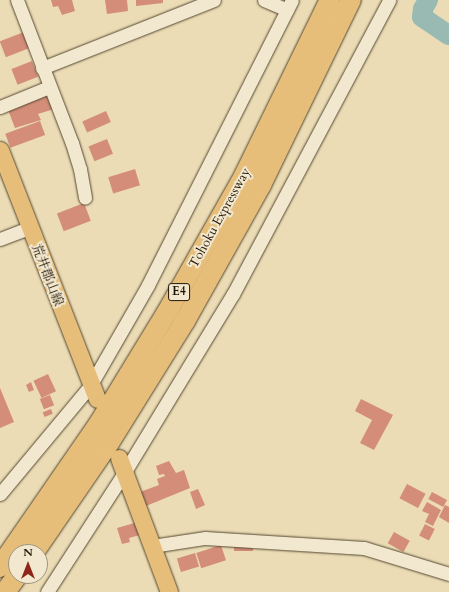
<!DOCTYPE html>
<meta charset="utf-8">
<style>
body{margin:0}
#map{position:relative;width:449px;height:592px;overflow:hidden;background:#ebdcb5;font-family:Cardo,"Noto Serif JP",serif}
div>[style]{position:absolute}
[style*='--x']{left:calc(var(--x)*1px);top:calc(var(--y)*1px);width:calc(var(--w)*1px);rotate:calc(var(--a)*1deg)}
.river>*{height:20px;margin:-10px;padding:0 10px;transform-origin:10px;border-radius:10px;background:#99bab3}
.building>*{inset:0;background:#d48d78;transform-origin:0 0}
.roads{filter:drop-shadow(0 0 1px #544731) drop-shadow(0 0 1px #544731)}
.minor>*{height:13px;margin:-6.5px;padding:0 6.5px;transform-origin:6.5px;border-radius:6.5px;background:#f2e8cf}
.major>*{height:17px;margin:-8.5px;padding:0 8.5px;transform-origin:8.5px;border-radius:8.5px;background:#e6be7a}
.highway>*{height:20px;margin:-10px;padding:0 10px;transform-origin:10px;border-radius:10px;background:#e6be7a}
span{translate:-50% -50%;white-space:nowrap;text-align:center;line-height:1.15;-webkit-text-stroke:4px #f2e8cf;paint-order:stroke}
.shield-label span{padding:1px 3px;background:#f2e8cf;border:1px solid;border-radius:3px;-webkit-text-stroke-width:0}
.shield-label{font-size:12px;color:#221505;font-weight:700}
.street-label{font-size:13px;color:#221505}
.north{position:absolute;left:8px;top:544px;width:40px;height:40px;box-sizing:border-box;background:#f2e8cf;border:1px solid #9f947e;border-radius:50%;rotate:0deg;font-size:11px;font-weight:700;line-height:16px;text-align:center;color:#221505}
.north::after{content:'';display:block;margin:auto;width:14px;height:18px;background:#8f2418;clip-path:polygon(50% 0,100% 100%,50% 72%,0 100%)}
</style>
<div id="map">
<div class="river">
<i style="--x:428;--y:0;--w:10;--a:119"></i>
<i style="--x:423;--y:9;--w:8;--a:97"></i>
<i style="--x:422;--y:17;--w:32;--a:34"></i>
</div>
<div class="building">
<i style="clip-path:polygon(51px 0,72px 0,75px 11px,62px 15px,58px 6px,53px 7px)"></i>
<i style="clip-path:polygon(105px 0,127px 0,128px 11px,107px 14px)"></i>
<i style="clip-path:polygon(136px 0,163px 0,163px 3px,136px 6px)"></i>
<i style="left:24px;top:32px;width:17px;height:26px;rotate:69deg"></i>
<i style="left:32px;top:61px;width:17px;height:22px;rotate:69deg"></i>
<i style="clip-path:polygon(48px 93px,54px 109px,38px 114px,41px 120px,15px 128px,8px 110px)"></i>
<i style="left:106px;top:111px;width:12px;height:26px;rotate:66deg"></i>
<i style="left:40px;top:121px;width:15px;height:37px;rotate:70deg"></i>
<i style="left:107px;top:139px;width:16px;height:20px;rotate:68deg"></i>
<i style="left:135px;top:169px;width:17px;height:28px;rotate:73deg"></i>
<i style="left:84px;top:203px;width:19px;height:29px;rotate:69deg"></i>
<i style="left:48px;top:374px;width:19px;height:16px;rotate:65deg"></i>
<i style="clip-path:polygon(31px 382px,34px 390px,29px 392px,26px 385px)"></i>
<i style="clip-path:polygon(0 388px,14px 422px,0 428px)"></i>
<i style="left:50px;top:395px;width:11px;height:11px;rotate:68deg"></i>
<i style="clip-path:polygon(361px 399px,393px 415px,374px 450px,360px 443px,372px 420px,355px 411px)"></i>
<i style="left:51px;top:409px;width:5px;height:9px;rotate:68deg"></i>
<i style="clip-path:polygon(169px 461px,176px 473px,184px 470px,190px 488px,146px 506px,140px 492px,159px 485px,157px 479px,165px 476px,164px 474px,159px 475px,156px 466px)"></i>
<i style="left:407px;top:484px;width:21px;height:16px;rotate:28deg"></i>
<i style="clip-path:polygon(198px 489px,205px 505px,196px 509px,190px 492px)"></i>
<i style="left:432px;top:492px;width:17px;height:8px;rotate:28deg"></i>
<i style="clip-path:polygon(427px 502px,441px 510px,433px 526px,425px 522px,429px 514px,422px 511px)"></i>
<i style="clip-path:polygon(445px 505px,449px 507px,449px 523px,439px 517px)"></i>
<i style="clip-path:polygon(138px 522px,143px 534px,129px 538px,130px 542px,122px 544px,117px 528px)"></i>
<i style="left:425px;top:524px;width:11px;height:13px;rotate:27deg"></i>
<i style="left:394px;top:532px;width:18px;height:13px;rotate:29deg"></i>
<i style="left:253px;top:541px;width:10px;height:19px;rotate:90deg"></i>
<i style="left:221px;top:545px;width:16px;height:26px;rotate:72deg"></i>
<i style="left:195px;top:553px;width:14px;height:19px;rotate:73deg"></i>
</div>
<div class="roads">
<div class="minor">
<i style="--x:17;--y:0;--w:153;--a:69"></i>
<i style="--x:72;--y:143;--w:27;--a:73"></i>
<i style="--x:80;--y:169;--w:29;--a:80"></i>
<i style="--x:264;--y:0;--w:25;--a:23"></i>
<i style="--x:42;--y:68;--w:185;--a:-21.6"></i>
<i style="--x:0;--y:107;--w:53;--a:-22.2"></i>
<i style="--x:0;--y:239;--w:31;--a:-21"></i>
<i style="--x:0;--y:494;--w:141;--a:-50.2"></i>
<i style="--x:90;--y:386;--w:116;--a:-60.1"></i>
<i style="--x:148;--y:285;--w:319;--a:-63.2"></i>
<i style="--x:152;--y:546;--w:54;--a:-8.6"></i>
<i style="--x:205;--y:538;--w:159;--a:3.6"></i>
<i style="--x:364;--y:548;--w:89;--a:17"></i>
<i style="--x:47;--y:592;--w:142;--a:-57.1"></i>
<i style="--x:124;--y:473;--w:210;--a:-58.7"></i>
<i style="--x:233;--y:294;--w:333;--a:-62"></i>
</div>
<div class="major">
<i style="--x:0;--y:150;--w:267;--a:68.7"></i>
<i style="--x:119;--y:458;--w:143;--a:69.5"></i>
</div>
<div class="highway">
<i style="--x:34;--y:552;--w:132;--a:-55.5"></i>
<i style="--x:109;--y:443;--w:144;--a:-58.1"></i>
<i style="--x:185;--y:321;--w:156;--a:-60.8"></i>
<i style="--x:261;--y:185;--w:206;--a:-64.1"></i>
<i style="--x:0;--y:567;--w:176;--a:-55.4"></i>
<i style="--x:100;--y:422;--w:127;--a:-58.6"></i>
<i style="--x:166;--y:314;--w:159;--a:-60.5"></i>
<i style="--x:244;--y:176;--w:196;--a:-64"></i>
<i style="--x:5;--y:592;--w:20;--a:-53"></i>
</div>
</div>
<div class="shield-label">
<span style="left:179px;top:292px">E4</span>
</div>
<div class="street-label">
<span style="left:220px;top:218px;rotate:-61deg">Tohoku Expressway</span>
<span style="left:47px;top:275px;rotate:69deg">荒井郡山線</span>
</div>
<div class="north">N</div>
</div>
